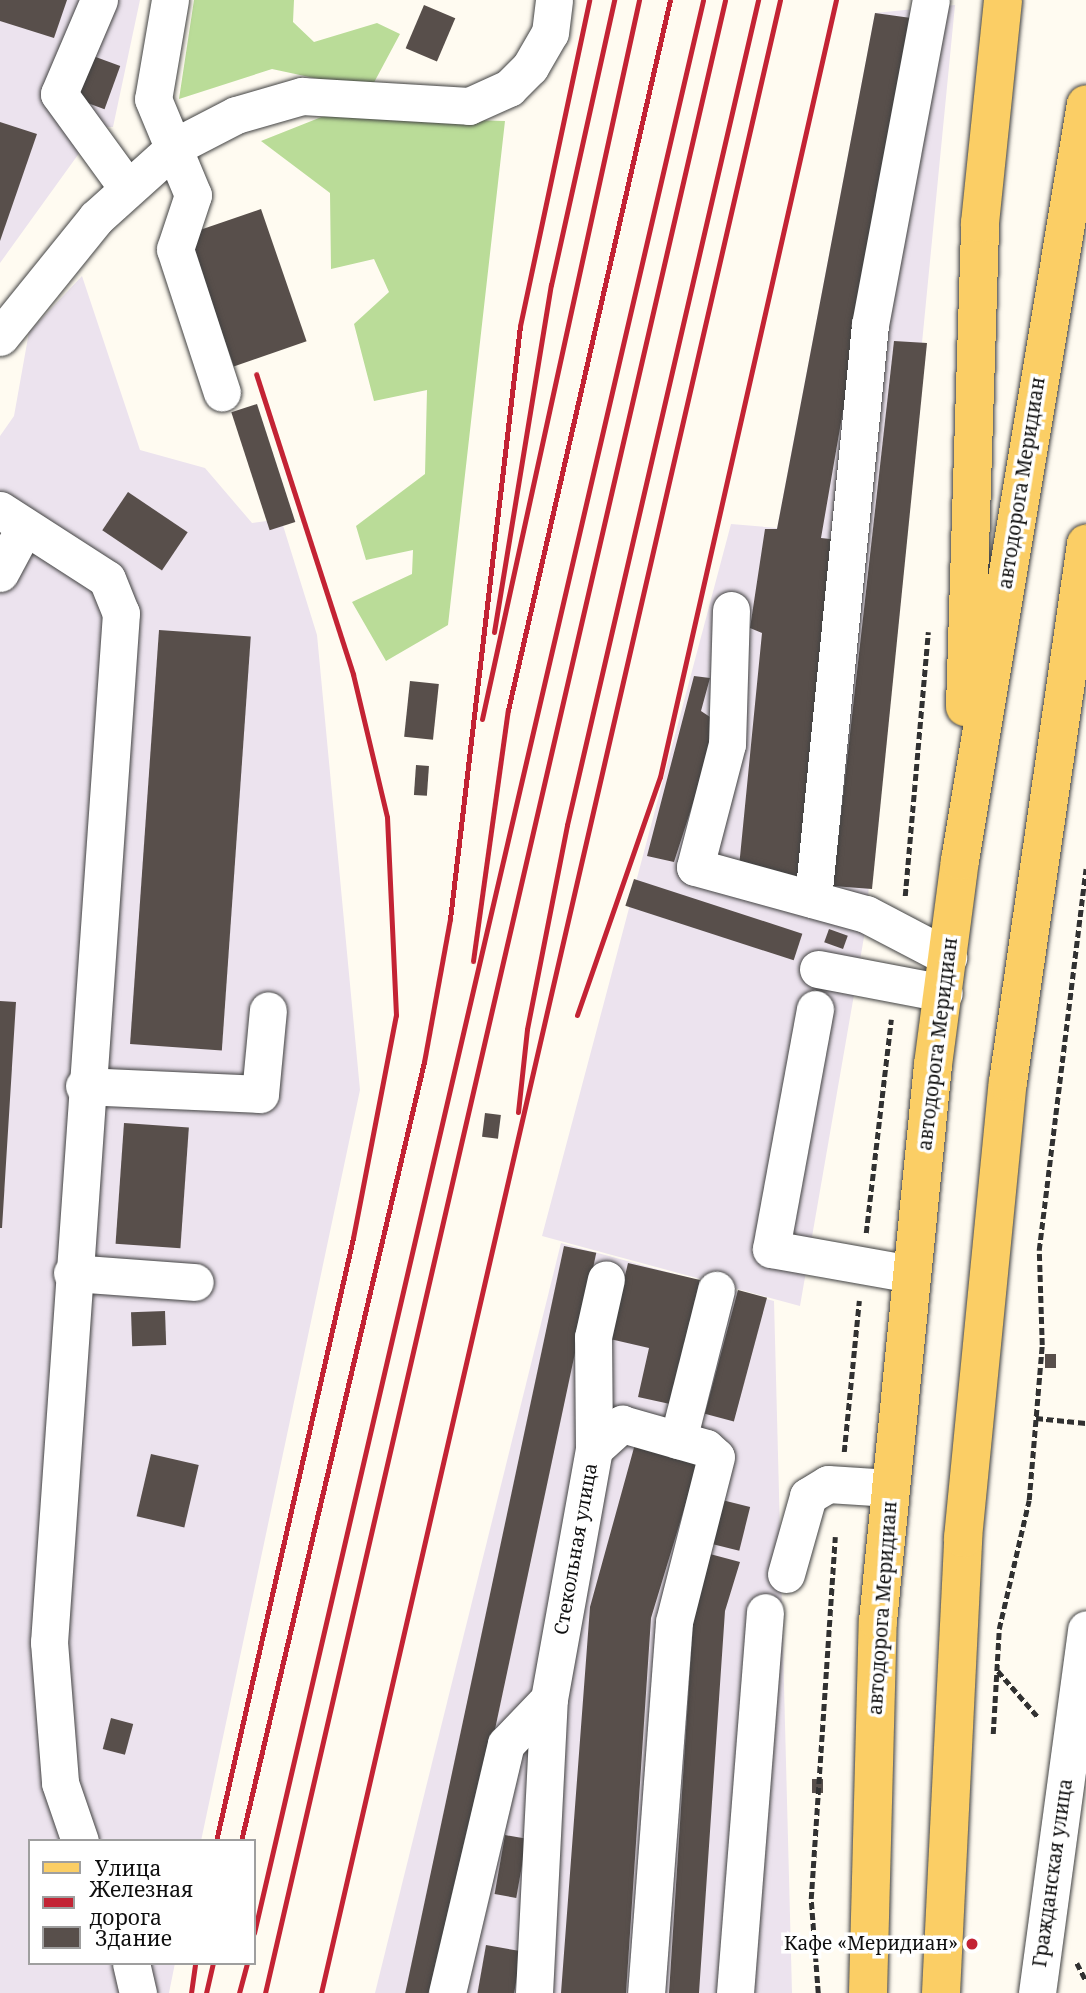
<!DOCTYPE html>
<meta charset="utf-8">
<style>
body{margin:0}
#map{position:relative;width:1086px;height:1993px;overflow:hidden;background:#fffbf1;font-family:"Noto Serif",serif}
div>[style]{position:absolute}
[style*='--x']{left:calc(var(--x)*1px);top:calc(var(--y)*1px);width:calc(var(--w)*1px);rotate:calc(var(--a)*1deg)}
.industrial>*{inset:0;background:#ece3ee}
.forest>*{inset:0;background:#badc98}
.building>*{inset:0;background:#584f4b;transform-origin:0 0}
.path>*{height:4.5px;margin-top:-2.25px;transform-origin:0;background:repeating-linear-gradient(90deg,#313131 0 7px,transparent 0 10.5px)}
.roads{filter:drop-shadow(0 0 2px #424242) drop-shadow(0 0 2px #424242)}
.minor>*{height:37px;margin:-18.5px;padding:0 18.5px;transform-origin:18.5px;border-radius:18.5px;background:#fff}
.major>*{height:38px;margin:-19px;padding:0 19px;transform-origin:19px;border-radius:19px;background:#fbce65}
.rail>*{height:5px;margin:-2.5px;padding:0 2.5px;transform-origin:2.5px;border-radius:2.5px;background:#c32334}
.dots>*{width:19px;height:19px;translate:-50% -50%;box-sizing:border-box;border:4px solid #fff;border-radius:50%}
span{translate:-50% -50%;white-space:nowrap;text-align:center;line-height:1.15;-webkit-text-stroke:7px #fff;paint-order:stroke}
.street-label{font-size:19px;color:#0f0f0f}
.poi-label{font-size:19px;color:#0f0f0f}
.right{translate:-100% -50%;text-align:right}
.legend{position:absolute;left:28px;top:1839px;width:228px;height:126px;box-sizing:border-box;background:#fff;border:2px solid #9f9f9f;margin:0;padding:9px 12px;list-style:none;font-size:21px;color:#0f0f0f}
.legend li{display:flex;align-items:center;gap:14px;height:35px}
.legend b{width:35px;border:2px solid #9f9f9f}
</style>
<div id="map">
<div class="industrial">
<i style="clip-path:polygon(0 0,140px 0,113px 127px,98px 127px,0 263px)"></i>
<i style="clip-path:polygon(955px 5px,864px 937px,800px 1306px,542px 1236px,731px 524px,777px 528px,875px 13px)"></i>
<i style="clip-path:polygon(82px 276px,140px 450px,205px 468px,252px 523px,281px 519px,317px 635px,360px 1090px,201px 1841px,30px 1841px,30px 1963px,175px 1963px,169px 1993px,0 1993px,0 436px,14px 416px,29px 332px)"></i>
<i style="clip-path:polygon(561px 1243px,774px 1301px,792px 1993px,375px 1993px)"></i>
</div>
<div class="forest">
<i style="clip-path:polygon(194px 0,294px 0,293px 22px,314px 42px,377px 23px,400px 34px,370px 90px,272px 69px,179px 99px)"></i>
<i style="clip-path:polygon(324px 116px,505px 121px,448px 625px,386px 661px,352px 602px,412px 574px,413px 550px,366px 560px,356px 526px,425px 474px,427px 390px,374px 401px,354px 324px,389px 292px,374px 259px,331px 269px,330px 193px,261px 141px)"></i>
</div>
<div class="building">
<i style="clip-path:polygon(0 0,67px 0,54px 38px,0 21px)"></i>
<i style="left:424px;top:5px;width:34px;height:47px;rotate:23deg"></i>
<i style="clip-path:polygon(875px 13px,911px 18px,821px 538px,839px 540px,804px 879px,739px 867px,762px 633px,750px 628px,765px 529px,777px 529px)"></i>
<i style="left:93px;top:56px;width:29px;height:46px;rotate:20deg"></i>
<i style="clip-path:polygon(0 122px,37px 134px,0 241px)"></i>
<i style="left:261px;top:209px;width:140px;height:77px;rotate:71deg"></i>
<i style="clip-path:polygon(894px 341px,927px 343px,872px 889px,833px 886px)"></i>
<i style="left:257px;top:404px;width:124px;height:27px;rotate:72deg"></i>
<i style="left:128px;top:492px;width:72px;height:46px;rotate:34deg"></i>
<i style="left:159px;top:630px;width:92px;height:415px;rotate:4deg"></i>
<i style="clip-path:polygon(694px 676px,710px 678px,701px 711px,710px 717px,710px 750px,674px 862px,647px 856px)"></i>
<i style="left:410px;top:681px;width:29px;height:56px;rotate:6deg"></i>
<i style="left:416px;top:765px;width:13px;height:30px;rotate:4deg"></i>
<i style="left:634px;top:879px;width:177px;height:28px;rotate:18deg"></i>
<i style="left:829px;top:929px;width:20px;height:14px;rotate:20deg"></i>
<i style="clip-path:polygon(0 1001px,16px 1002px,2px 1228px,0 1228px)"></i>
<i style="left:485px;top:1113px;width:16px;height:24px;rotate:7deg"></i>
<i style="left:124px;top:1123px;width:65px;height:121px;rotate:4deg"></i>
<i style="left:564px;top:1246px;width:33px;height:768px;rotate:12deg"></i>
<i style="clip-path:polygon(628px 1263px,700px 1280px,670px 1404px,638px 1397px,649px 1348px,610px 1339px)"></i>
<i style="left:738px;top:1290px;width:30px;height:128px;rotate:15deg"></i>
<i style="left:165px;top:1311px;width:34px;height:34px;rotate:88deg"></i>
<i style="left:1045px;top:1354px;width:11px;height:14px"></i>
<i style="clip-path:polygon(635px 1444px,698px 1463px,651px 1618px,626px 1993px,561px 1993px,590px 1607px)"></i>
<i style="left:151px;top:1454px;width:49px;height:64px;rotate:13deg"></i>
<i style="left:722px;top:1500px;width:29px;height:45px;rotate:14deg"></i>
<i style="clip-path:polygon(710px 1554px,740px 1562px,725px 1611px,699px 1993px,669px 1993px,694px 1607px)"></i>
<i style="left:111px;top:1718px;width:23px;height:32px;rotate:15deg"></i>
<i style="left:812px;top:1779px;width:11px;height:14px"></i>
<i style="left:505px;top:1835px;width:22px;height:60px;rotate:10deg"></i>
<i style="left:486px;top:1945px;width:36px;height:49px;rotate:10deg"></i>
</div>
<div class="path">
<i style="--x:905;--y:896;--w:265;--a:-85"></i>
<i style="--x:866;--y:1233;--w:215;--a:-83.3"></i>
<i style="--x:1036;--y:1418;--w:50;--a:5.7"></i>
<i style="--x:844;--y:1452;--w:152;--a:-84.3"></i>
<i style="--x:998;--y:1671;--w:61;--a:49"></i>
<i style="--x:993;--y:1734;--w:105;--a:-86.7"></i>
<i style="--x:999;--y:1629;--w:132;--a:-76.9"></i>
<i style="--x:1029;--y:1500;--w:156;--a:-85.2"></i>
<i style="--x:1042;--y:1345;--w:95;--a:-91.8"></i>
<i style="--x:1039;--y:1250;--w:384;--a:-83"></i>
<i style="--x:1077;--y:1963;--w:20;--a:63"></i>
<i style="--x:818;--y:1993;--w:94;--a:-94.3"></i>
<i style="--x:811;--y:1899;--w:363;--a:-86.2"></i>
</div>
<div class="roads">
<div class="minor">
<i style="--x:99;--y:0;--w:102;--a:113.1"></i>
<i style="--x:59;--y:94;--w:117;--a:54"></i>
<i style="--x:170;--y:0;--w:100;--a:99.7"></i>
<i style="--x:153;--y:99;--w:104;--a:67.4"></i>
<i style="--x:193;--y:195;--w:57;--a:108.4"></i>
<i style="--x:175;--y:249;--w:151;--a:71.9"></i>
<i style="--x:0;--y:337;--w:153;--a:-51.1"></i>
<i style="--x:96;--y:218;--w:108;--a:-42"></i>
<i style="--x:176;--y:146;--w:68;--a:-27.3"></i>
<i style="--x:236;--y:115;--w:69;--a:-16.1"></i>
<i style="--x:302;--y:96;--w:167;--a:3.4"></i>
<i style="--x:469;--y:106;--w:44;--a:-24.2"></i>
<i style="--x:509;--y:88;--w:30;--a:-45"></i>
<i style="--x:530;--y:67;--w:39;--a:-60"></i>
<i style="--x:550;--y:33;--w:33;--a:-83"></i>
<i style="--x:0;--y:510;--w:127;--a:32.8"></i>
<i style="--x:107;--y:579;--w:37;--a:68"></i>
<i style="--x:121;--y:613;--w:1032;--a:94"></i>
<i style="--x:49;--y:1642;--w:141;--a:85.5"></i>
<i style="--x:60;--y:1783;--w:61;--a:71"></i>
<i style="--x:0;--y:573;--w:51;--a:-61.9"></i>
<i style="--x:731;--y:610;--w:134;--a:91.7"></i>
<i style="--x:727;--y:744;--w:127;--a:104.6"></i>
<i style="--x:695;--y:867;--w:177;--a:15.4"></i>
<i style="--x:866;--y:914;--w:93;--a:27.7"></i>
<i style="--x:813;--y:899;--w:577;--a:-84.33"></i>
<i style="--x:870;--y:325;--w:331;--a:-79.4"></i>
<i style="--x:818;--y:969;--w:128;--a:10.8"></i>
<i style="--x:815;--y:1009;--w:244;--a:100.4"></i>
<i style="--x:771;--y:1249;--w:142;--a:10.1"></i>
<i style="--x:84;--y:1086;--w:176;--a:2.6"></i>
<i style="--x:260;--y:1094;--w:84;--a:-84.6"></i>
<i style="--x:72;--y:1273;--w:123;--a:4.2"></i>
<i style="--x:678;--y:1440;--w:155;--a:-75.8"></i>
<i style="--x:594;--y:1449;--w:38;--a:-42"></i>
<i style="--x:622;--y:1424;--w:87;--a:15.9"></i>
<i style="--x:706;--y:1448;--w:13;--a:42"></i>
<i style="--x:716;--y:1457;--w:170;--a:104.3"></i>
<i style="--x:674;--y:1622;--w:372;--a:94.3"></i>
<i style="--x:786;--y:1574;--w:81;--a:-74.2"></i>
<i style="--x:808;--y:1496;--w:23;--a:-31"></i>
<i style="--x:828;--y:1484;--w:62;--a:3.7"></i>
<i style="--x:131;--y:1963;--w:31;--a:77"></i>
<i style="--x:447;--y:1993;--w:256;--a:-76.7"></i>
<i style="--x:506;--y:1744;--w:62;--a:-46.3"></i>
<i style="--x:534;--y:1993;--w:294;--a:-87.1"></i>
<i style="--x:549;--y:1699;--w:254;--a:-79.8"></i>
<i style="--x:594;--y:1449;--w:112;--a:-90.5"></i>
<i style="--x:593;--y:1337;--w:59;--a:-77.4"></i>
<i style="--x:735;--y:1993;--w:382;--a:-85.5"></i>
<i style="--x:1037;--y:1993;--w:367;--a:-82.3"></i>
</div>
<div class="major">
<i style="--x:965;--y:707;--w:484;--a:-88.2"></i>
<i style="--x:980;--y:223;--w:224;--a:-84.1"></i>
<i style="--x:868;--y:1993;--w:372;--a:-88.5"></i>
<i style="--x:878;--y:1621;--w:559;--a:-84.35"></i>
<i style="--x:933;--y:1065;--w:206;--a:-82.5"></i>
<i style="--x:960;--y:861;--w:767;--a:-80.55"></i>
<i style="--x:941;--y:1993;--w:456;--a:-87.2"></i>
<i style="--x:963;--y:1538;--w:458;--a:-84.4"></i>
<i style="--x:1008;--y:1082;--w:544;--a:-81.75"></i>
</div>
</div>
<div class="rail">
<i style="--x:494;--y:632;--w:352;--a:-80.7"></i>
<i style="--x:551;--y:285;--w:292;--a:-77.5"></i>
<i style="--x:482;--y:719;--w:736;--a:-77.68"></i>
<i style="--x:473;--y:961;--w:253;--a:-82.1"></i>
<i style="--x:508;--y:710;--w:728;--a:-77.15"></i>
<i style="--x:577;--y:1015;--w:252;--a:-70.8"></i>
<i style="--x:660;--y:777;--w:797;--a:-77.24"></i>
<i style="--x:518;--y:1112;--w:83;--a:-83.8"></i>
<i style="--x:527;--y:1029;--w:208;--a:-78.9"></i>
<i style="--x:567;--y:825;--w:847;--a:-76.96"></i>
<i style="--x:216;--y:1841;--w:618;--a:-77.2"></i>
<i style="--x:353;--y:1238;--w:227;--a:-79.1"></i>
<i style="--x:396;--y:1015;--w:198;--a:-92.6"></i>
<i style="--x:387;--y:817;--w:147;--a:-103.4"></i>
<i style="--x:353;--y:674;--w:315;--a:-107.9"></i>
<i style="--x:241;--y:1841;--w:800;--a:-76.78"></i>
<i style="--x:424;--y:1062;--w:145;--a:-79.7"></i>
<i style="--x:450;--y:919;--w:597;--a:-83.27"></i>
<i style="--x:520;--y:326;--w:333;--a:-78"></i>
<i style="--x:254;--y:1933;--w:1984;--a:-76.92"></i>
<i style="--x:191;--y:1993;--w:30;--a:-82"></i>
<i style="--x:206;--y:1993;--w:31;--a:-77"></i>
<i style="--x:239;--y:1993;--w:31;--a:-75"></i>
<i style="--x:265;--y:1993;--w:2045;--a:-77"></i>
<i style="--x:321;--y:1993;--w:2045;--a:-77.03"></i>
</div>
<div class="dots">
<i style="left:972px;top:1944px;background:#c32334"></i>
</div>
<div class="street-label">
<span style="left:1022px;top:483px;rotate:-81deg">автодорога Меридиан</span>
<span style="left:938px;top:1044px;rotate:-83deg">автодорога Меридиан</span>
<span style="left:576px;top:1549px;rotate:-80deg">Стекольная улица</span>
<span style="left:883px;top:1608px;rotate:-86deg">автодорога Меридиан</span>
<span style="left:1053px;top:1873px;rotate:-82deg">Гражданская улица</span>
</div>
<div class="poi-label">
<span class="right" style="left:958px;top:1944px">Кафе «Меридиан»</span>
</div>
<ul class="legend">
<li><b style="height:9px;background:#fbce65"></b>Улица</li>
<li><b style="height:9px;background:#c32334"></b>Железная дорога</li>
<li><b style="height:19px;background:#584f4b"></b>Здание</li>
</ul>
</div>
